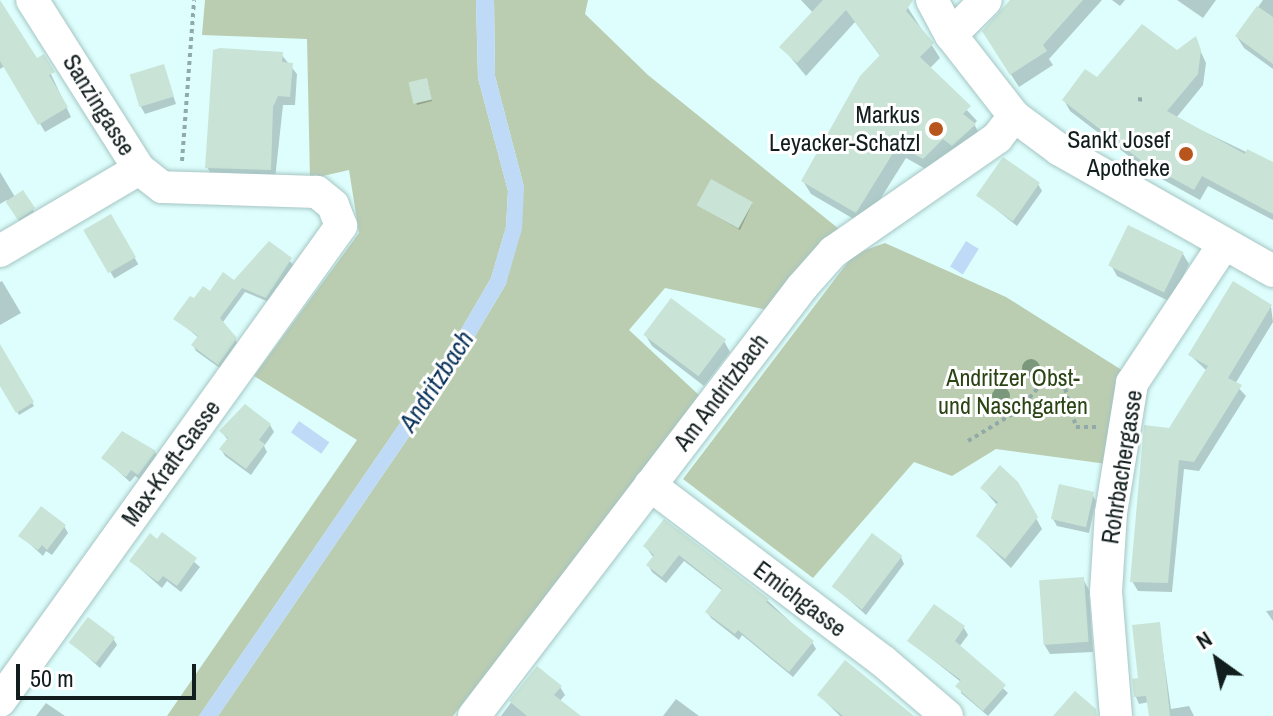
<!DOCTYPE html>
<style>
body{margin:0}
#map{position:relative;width:1273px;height:716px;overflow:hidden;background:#ddfefc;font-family:"Archivo Narrow",sans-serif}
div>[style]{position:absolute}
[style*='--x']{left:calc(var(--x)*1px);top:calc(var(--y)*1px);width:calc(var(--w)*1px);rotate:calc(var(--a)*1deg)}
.green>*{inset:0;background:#bbcdb1}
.water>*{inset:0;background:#bfdaf7;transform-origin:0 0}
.shadow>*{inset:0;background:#0003;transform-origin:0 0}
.building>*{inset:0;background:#c9e4d6;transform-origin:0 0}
.path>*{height:4px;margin-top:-2px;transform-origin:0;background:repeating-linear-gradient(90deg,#91aaa9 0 4px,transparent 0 8px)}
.roads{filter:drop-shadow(0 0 2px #a5c5c3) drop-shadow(0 0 2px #a5c5c3)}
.minor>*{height:32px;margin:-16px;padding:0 16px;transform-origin:16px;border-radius:16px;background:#fff}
.trees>*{width:18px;height:18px;margin:-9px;border-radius:50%;background:#7b987c}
.dots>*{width:22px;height:22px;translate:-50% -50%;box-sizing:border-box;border:4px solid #fff;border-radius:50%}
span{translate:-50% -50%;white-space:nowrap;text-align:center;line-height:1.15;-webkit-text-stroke:6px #fff;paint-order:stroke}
.street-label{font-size:24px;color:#121e1d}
.poi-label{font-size:24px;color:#121e1d}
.right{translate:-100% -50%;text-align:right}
.park-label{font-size:24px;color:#2a4414}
.water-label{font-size:26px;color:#0c355b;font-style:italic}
.north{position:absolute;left:1177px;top:620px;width:80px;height:80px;-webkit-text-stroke:6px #fff;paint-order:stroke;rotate:327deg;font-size:22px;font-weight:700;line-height:32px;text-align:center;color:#121e1d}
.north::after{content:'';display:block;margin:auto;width:28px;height:36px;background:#121e1d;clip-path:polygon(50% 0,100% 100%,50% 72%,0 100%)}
.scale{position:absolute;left:16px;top:664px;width:180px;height:36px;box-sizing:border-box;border:4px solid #121e1d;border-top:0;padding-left:10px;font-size:24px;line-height:28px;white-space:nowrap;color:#121e1d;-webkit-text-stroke:6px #fff;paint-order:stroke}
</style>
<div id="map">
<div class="green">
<i style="clip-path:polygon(205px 0,476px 0,478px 78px,508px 191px,506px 227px,491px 278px,442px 362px,199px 716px,167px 716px,357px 440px,254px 376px,359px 233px,349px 170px,310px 179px,307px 39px,202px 35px)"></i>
<i style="clip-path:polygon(494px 0,588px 0,585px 14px,648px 75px,839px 229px,767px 310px,665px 288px,629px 330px,701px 397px,453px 716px,218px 716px,456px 368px,506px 284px,524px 187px,495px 76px)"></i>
<i style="clip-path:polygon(885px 243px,1006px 297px,1128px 374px,1107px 464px,996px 449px,952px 476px,914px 462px,813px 578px,683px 479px,854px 254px)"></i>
</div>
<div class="water">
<i style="clip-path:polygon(476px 0,494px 0,495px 76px,524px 187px,522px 229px,506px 284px,456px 368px,218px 716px,199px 716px,442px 362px,491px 278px,506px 227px,508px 191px,478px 78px)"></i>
<i style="left:966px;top:241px;width:15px;height:30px;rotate:32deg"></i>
<i style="left:299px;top:421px;width:37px;height:14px;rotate:35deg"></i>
</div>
<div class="shadow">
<i style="clip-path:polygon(801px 0,903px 0,940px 58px,929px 69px,977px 121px,974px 124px,982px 139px,931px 172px,906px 158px,864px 225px,811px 194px,803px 181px,881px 57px,855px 22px,806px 76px,782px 47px,815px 15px)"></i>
<i style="clip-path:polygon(1013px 0,1102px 0,1049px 59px,1053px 65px,1019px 87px,992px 45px)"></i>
<i style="clip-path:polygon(1112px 0,1125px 0,1120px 6px)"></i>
<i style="clip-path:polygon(1177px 0,1216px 0,1203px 18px)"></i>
<i style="clip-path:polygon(1263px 0,1273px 0,1273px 69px,1244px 48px,1237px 37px)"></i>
<i style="clip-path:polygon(0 4px,36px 61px,43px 57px,71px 117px,45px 132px,5px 66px,0 69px)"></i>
<i style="clip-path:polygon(1195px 39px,1206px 63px,1203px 85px,1176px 118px,1273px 165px,1273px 220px,1208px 186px,1200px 200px,1151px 173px,1070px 111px,1064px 100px,1097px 80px,1177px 53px)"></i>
<i style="clip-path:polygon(281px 54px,297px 74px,295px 105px,283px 105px,275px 179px,212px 176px,207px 167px)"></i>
<i style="clip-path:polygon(163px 66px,176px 104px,145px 114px,141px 107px)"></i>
<i style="clip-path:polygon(428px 83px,432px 101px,417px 105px,416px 102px)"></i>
<i style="clip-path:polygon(0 172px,15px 197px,23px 192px,34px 212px,19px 221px,7px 200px,0 204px)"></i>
<i style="clip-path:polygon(1038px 184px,1042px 191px,1017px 226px,978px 195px)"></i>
<i style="clip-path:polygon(752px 204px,740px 230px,699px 206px)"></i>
<i style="left:110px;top:217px;width:55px;height:28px;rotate:59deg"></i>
<i style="clip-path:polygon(270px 244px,294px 265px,269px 302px,245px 292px,223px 322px,239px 345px,221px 369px,196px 351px,193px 345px,199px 338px,176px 319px,194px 301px,234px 283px)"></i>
<i style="clip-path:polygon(1183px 254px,1189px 264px,1171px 302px,1117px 276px,1111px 265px)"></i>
<i style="clip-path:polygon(2px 281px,21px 313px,0 325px,0 282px)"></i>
<i style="clip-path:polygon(1271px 307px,1273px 322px,1235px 384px,1246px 396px,1199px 471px,1184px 469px,1172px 592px,1138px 591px,1132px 581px,1170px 430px,1207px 371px,1190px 355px)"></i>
<i style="clip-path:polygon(646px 336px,724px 341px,730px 352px,704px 386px,652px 346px)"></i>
<i style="clip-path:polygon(10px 364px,34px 406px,19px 415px,0 383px,0 370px)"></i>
<i style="clip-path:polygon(270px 425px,274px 432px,264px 446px,267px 452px,251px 475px,225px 456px,221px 449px,228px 440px,221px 431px)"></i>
<i style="clip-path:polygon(155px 452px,159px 459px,143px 481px,135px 476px,130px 482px,104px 458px)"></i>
<i style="clip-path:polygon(1017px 484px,1042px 529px,1011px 568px,978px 536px,998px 506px,982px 488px)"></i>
<i style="clip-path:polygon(1092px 494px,1096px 501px,1089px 533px,1057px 526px,1053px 519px)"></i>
<i style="clip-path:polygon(664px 522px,767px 600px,812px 642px,816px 649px,793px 677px,742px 635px,739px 640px,711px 618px,707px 612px,723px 591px,684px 561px,666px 583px,652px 572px,648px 565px,654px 558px,645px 546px)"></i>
<i style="clip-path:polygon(64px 526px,68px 533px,52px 555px,46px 551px,43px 556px,21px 536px)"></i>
<i style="clip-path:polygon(163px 535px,200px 567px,181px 592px,167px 581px,162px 588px,131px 561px)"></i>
<i style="clip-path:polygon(901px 557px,904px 564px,866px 615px,834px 586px)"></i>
<i style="clip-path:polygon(1083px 579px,1089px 590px,1093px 652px,1050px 654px,1044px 644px,1041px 582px)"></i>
<i style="clip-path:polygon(934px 606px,964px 628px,968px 635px,959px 647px,1008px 693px,988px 716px,961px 693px,961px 682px,909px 641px)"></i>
<i style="clip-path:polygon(1273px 610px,1273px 621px,1266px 611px)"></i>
<i style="clip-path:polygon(1159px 624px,1171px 709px,1189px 706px,1194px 716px,1151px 716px,1149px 702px,1139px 704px,1136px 697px)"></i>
<i style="clip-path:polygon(113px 638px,117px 645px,100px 668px,72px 643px)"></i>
<i style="clip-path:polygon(537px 668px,560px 687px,565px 695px,559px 702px,578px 716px,501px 716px)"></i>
<i style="clip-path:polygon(819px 695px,910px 716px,840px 716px)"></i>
<i style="clip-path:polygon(676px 699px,699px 716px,663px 716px)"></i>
<i style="clip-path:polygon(46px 703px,65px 716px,36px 716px)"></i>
</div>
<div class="building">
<i style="clip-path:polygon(0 0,37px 58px,44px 54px,55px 72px,49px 75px,68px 107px,38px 125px,0 61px)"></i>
<i style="clip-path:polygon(823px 0,913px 0,906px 11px,934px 43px,920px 57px,971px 106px,963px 114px,976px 124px,952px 146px,943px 139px,923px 159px,898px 145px,856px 213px,801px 181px,860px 76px,880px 55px,846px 10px,797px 63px,779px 47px)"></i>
<i style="clip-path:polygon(1010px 0,1083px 0,1043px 45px,1047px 51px,1010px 75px,982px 31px)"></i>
<i style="clip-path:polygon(1257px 6px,1273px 17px,1273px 64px,1235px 36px)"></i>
<i style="clip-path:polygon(1142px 24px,1177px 50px,1196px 36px,1201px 50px,1198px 74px,1167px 111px,1245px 154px,1247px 149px,1273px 162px,1273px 214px,1202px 176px,1194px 190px,1143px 162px,1062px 100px,1085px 69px,1097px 77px)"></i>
<i style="clip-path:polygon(220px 48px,283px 52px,282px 62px,293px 63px,290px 97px,278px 96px,273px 107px,271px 170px,205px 168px,213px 50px)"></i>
<i style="left:164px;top:64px;width:34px;height:36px;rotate:73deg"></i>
<i style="left:427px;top:78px;width:22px;height:19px;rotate:77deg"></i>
<i style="left:1003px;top:157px;width:45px;height:47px;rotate:35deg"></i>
<i style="left:711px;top:179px;width:48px;height:30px;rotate:29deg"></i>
<i style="left:23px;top:190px;width:22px;height:21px;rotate:56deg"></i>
<i style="left:111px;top:214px;width:50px;height:32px;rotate:60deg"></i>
<i style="left:1128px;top:225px;width:62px;height:45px;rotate:26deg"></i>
<i style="clip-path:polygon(269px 241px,292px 258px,266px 298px,242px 288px,220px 318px,237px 338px,218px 365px,191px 345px,198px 336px,173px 319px,190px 296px,194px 298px,203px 286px,210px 291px,223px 272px,234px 280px)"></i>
<i style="clip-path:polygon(1233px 281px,1272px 305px,1228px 378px,1242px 385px,1194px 462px,1179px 460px,1168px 583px,1130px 582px,1144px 425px,1169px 428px,1208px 366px,1188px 355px)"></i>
<i style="left:671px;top:298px;width:69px;height:46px;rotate:37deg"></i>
<i style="clip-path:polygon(0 344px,34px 402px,16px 413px,0 386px)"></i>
<i style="clip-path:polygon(245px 404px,271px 424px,259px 440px,265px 444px,246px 469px,219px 449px,228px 438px,219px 431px)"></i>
<i style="clip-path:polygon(122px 431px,156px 451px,138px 475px,131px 470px,126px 477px,101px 458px)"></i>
<i style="clip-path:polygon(1000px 465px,1018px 482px,1038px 517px,1005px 559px,976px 536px,998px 502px,980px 488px)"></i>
<i style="left:1059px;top:484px;width:36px;height:36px;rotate:13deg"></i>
<i style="clip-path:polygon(41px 506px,66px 525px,47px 550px,42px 545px,38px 550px,18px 536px)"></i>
<i style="clip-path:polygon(664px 519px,769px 599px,766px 602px,814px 641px,789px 672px,738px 630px,735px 634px,705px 612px,722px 589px,679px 555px,662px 577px,646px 565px,654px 555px,643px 546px)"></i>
<i style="clip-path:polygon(162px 532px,197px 558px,177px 586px,163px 576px,158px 582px,129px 561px,150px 533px,157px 539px)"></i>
<i style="left:872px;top:533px;width:38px;height:67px;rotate:37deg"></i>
<i style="left:1084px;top:577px;width:65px;height:45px;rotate:86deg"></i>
<i style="clip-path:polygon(934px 604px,965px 626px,955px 641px,1006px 685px,983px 711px,955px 686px,961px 680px,907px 641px)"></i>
<i style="left:88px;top:617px;width:34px;height:32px;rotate:37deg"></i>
<i style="clip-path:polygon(1160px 622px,1170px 716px,1149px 716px,1146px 696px,1134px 697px,1132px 679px,1138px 678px,1132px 625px)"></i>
<i style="clip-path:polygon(845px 660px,914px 716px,843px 716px,817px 695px)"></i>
<i style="clip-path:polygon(537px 666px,562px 686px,554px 695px,581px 716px,527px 716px,509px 701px)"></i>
<i style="clip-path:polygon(1075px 691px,1096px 709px,1097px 716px,1053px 716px)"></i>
</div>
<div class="path">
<i style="--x:1138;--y:99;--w:6;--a:9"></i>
<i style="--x:182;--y:161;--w:161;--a:-85.7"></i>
<i style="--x:968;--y:441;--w:60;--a:-31.3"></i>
<i style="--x:1019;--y:410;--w:45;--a:-49.5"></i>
<i style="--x:1048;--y:376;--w:16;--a:18"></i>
<i style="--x:1063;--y:381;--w:48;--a:74.2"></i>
<i style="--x:1076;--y:427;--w:23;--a:0"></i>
</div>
<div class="roads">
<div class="minor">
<i style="--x:932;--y:0;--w:40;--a:62"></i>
<i style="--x:951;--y:35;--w:103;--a:52.1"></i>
<i style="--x:1014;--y:116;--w:57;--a:36.5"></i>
<i style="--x:1060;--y:150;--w:245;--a:29.6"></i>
<i style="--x:951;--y:35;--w:49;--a:-45"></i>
<i style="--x:0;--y:251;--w:161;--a:-30.5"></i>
<i style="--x:650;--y:485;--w:293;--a:37.1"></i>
<i style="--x:884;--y:662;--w:83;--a:40.6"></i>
<i style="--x:0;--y:701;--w:585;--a:-54.33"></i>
<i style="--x:341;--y:226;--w:22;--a:-111"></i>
<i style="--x:333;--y:205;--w:21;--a:-141"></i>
<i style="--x:317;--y:192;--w:155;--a:-178.2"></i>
<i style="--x:162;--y:187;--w:29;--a:-142"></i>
<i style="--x:139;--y:169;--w:200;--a:-122.3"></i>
<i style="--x:474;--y:716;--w:540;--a:-52.6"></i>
<i style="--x:802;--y:287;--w:47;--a:-48.5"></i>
<i style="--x:833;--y:252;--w:200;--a:-34.8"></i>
<i style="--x:997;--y:138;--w:28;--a:-52"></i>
<i style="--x:1116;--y:716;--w:124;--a:-94.6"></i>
<i style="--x:1106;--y:592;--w:79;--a:-86.4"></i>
<i style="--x:1111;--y:513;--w:132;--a:-80.8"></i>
<i style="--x:1132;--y:383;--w:167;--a:-56.5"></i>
</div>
</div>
<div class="trees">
<i style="left:1031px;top:368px"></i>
<i style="left:1001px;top:396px"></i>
</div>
<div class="dots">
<i style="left:936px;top:129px;background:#b8551c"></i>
<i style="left:1186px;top:154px;background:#b8551c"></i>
</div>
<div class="street-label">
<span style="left:99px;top:105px;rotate:58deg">Sanzingasse</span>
<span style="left:721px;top:392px;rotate:-53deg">Am Andritzbach</span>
<span style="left:171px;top:463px;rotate:-54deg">Max-Kraft-Gasse</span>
<span style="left:1122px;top:467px;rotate:-81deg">Rohrbachergasse</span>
<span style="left:800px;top:599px;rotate:37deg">Emichgasse</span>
</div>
<div class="poi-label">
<span class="right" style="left:920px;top:129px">Markus<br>Leyacker-Schatzl</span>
<span class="right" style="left:1170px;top:154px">Sankt Josef<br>Apotheke</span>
</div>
<div class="park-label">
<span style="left:1013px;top:392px">Andritzer Obst-<br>und Naschgarten</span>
</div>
<div class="water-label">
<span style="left:436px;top:381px;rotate:-57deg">Andritzbach</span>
</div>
<div class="north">N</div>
<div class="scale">50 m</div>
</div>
